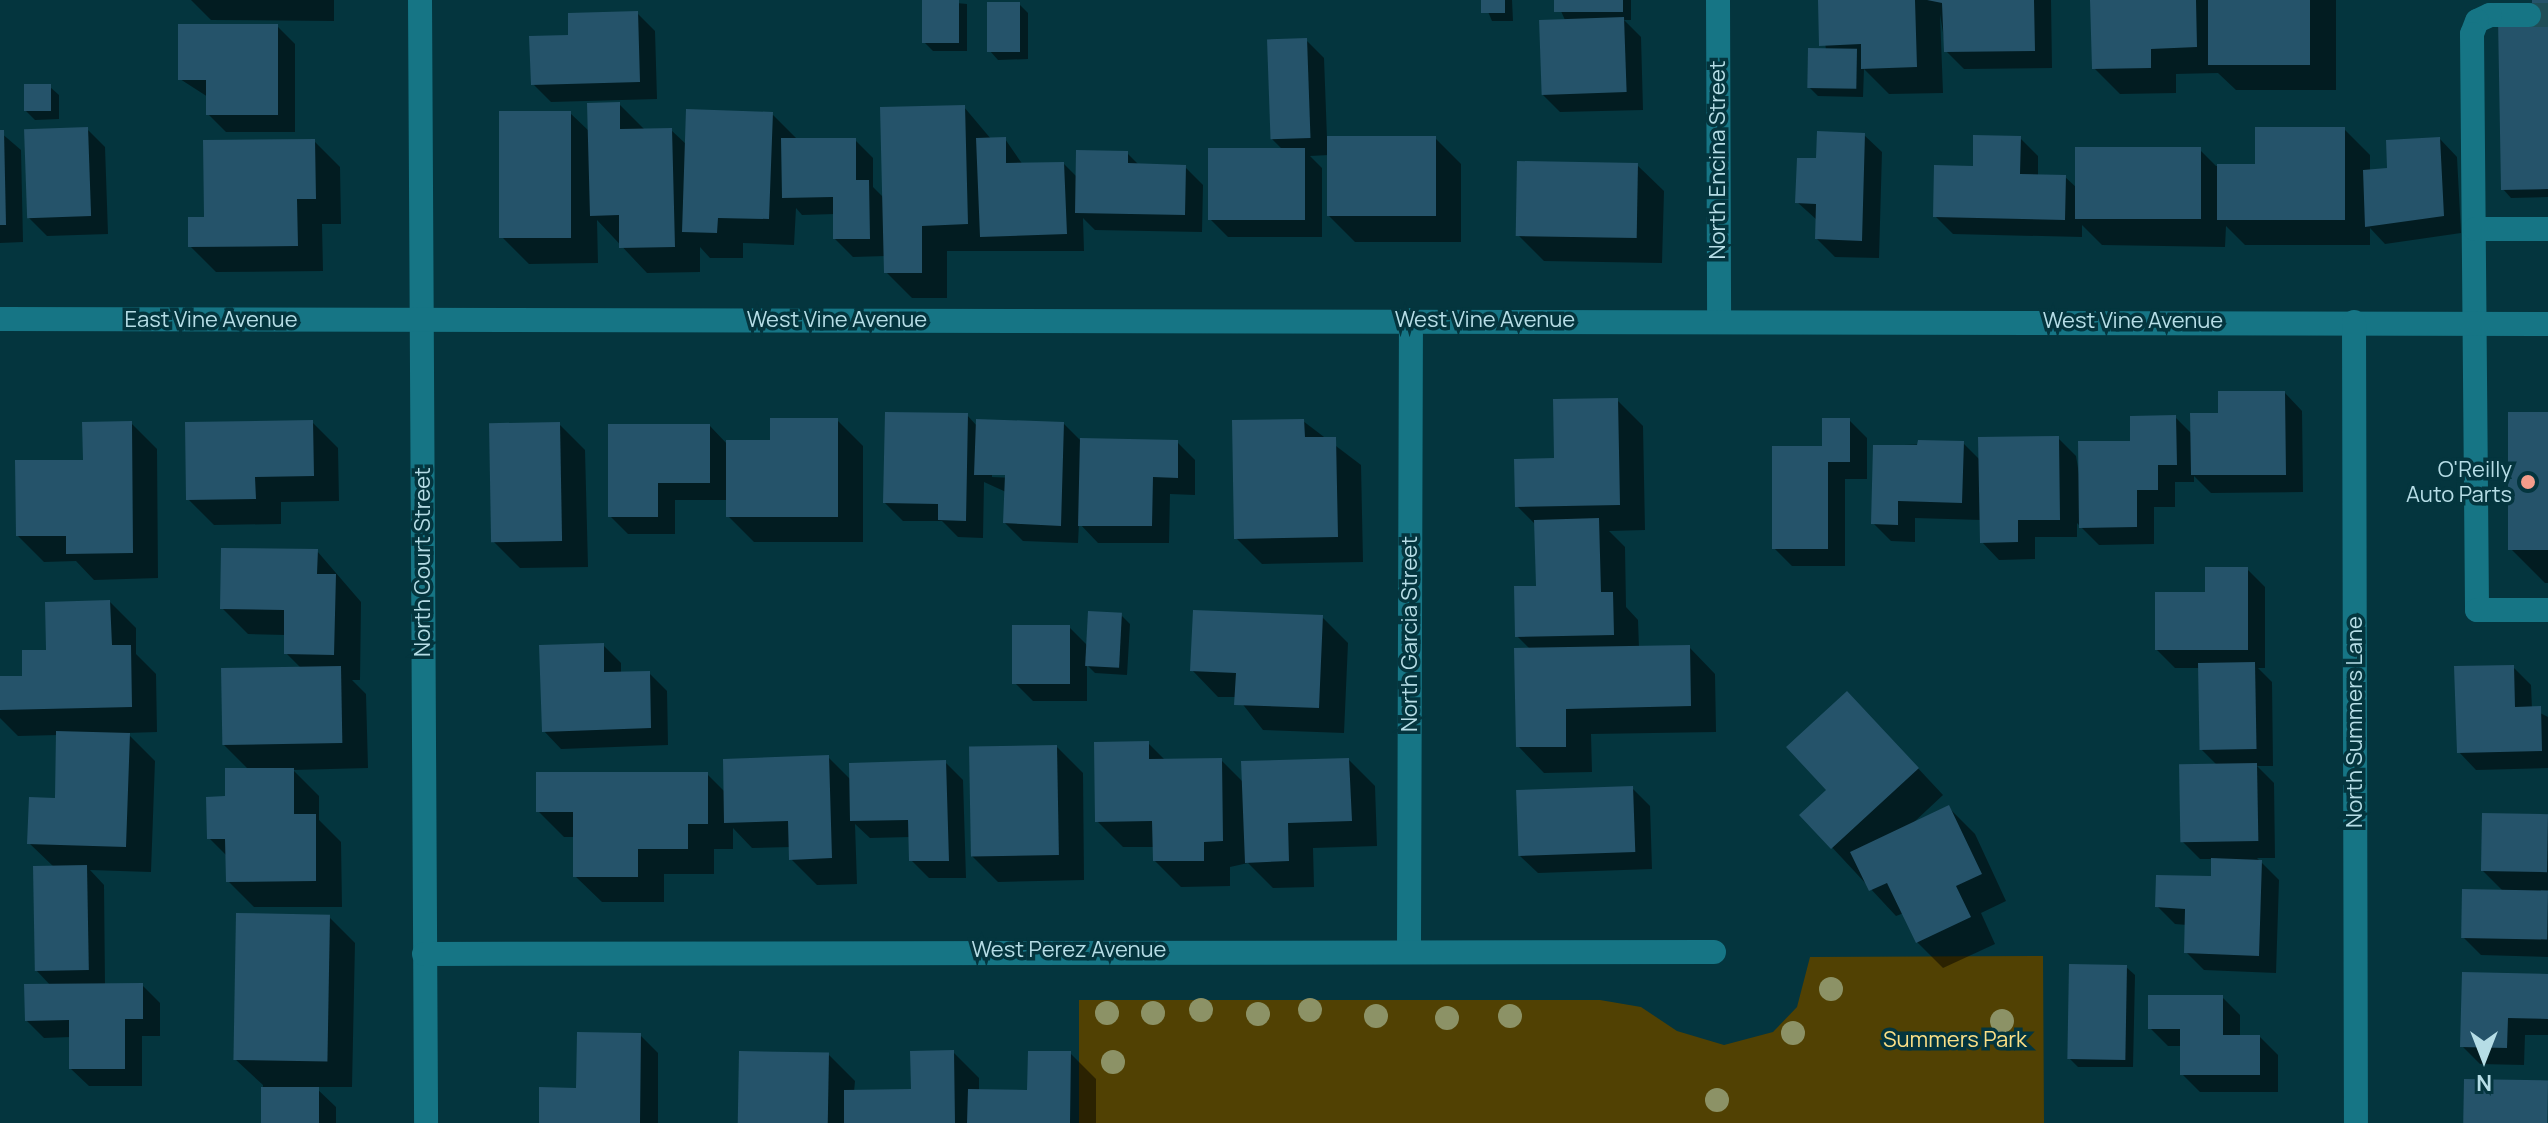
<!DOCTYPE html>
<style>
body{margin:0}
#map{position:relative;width:2548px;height:1123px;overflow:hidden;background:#04353e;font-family:Manrope,sans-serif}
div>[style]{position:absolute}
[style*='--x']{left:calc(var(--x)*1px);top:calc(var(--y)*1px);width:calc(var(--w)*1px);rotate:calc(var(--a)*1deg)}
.green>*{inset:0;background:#514103}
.shadow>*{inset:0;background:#0007}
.building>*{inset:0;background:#25536a;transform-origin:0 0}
.minor-tunnel>*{height:24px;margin-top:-12px;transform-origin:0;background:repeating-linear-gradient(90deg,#1f4e57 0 24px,transparent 0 36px)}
.minor>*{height:24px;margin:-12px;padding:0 12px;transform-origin:12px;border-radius:12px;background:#167585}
.trees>*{width:24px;height:24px;margin:-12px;border-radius:50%;background:#8c9266}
.dots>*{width:22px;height:22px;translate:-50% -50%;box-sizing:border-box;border:4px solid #04353e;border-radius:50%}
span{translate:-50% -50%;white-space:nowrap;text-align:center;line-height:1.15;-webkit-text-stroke:7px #04353e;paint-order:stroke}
.street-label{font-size:22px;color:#b6dde6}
.poi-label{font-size:22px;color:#b6dde6}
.right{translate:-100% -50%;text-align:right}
.park-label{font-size:22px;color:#fbdf86}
.north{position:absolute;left:2444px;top:1019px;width:80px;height:80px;-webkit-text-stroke:6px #04353e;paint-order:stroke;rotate:180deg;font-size:22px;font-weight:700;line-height:32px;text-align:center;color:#b6dde6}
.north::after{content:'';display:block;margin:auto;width:28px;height:36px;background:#b6dde6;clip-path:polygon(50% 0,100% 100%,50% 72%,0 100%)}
</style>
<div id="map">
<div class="green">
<i style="clip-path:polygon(2043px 956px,2044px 1123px,1079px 1123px,1079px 1000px,1600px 1000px,1641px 1007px,1677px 1031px,1724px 1045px,1773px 1032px,1797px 1007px,1810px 957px)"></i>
</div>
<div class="shadow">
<i style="clip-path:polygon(191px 0,334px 0,334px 21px,211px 20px)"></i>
<i style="clip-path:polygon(924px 0,967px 4px,967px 51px,933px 51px,924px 42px)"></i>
<i style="clip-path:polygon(1483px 0,1512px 0,1513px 21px,1492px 21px)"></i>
<i style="clip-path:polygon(1556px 0,1631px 0,1631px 20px,1624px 20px,1641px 37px,1643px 110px,1560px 112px,1542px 94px,1565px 20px)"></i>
<i style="clip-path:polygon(1820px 0,2051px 0,2052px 68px,1964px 69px,1946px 51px,1940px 14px,1943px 93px,1889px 94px,1864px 69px,1863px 97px,1818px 96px,1809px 87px,1826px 50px)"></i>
<i style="clip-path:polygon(2092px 0,2336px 0,2336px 90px,2236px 90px,2218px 73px,2176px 74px,2176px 93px,2120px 94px,2094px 68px)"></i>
<i style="clip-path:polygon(2548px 1px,2548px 197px,2511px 198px,2503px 189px)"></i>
<i style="clip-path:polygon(1019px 4px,1028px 13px,1028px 59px,998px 60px,990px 51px)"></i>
<i style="clip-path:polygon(637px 13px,655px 31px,657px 99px,551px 102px,533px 84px,570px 37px)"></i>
<i style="clip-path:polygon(277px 26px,295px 44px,295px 132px,226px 132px,208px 114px,208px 97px,180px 79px)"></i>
<i style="clip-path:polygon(1306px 40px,1324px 58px,1327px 138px,1435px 138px,1461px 164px,1461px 242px,1355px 242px,1329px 216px,1329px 155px,1310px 156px,1322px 168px,1322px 237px,1228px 237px,1210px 219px,1283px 150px,1272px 139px)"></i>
<i style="clip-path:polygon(50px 87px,59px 95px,59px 119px,35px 120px,26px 111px)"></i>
<i style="clip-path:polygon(619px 104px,645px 130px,671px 130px,687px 145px,772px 114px,798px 140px,855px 140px,873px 158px,873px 187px,884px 198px,964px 107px,991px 139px,1005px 139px,1023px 165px,1064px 164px,1078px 178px,1127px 153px,1140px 166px,1185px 167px,1203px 185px,1202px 232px,1095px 230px,1083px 218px,1084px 251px,947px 251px,947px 298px,912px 298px,886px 272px,886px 256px,853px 257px,835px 239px,835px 214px,802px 215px,796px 208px,794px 245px,743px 243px,743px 258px,710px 258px,700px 247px,700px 272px,647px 273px,597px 220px,598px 263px,529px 264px,503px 238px,570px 113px,590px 132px)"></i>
<i style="clip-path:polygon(87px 129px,105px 147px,108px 234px,47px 236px,29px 218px)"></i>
<i style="clip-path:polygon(2344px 129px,2370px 155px,2370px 171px,2389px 170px,2440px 139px,2457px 157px,2461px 233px,2385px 244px,2370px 228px,2370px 245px,2245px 245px,2226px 226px,2225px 247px,2102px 245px,2082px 225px,2082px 237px,1953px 234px,1935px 216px,1975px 168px,2020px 138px,2038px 156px,2038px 176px,2065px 177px,2077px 188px,2200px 150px,2216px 166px,2257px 166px)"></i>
<i style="clip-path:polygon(0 132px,21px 150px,23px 242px,0 243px)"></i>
<i style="clip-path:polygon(1864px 135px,1882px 152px,1879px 258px,1835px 257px,1817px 239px,1817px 220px,1797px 202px,1818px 160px)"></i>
<i style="clip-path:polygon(314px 141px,340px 167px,341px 224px,322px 224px,323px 271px,216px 272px,190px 246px,206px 219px)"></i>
<i style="clip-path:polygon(1637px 165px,1664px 191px,1662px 263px,1544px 261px,1518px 235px)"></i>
<i style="clip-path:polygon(2285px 393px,2302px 411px,2303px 492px,2211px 493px,2194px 476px,2194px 482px,2175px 482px,2175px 507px,2154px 507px,2154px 544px,2099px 545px,2077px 523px,2077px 537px,2035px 537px,2035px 559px,1999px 560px,1982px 542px,1981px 520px,1915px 518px,1915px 542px,1891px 541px,1873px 523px,1875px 446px,1963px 443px,1980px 460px,2058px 438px,2076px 456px,2080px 480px,2175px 417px,2192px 434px,2220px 415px)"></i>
<i style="clip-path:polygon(1617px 400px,1643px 426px,1645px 530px,1609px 531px,1625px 547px,1626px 607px,1638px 620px,1639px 648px,1689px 647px,1715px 674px,1716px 732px,1591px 734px,1592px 772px,1544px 773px,1518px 746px,1531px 650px,1517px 636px,1538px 588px,1537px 526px,1517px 506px)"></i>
<i style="clip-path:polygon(2548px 414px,2548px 583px,2545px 583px,2512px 550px)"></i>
<i style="clip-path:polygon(evenodd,967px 415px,977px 426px,1064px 424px,1080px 440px,1177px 442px,1195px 460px,1195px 495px,1170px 494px,1169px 543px,1098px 543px,1079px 523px,1078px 543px,1023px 541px,1005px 523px,1006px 492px,984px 482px,983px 538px,958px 537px,942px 521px,903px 521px,885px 503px,967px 415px,992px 473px,1015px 474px,1015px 478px,992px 477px,992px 473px)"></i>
<i style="clip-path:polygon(837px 420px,863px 446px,863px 542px,754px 542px,728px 516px,728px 500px,675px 500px,675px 534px,628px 534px,610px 516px,710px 426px,728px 445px,772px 442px)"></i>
<i style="clip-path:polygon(1849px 420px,1867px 438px,1867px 479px,1845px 479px,1845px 566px,1792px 566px,1774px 548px,1824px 448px)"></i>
<i style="clip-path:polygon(1303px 421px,1361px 465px,1363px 562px,1262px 564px,1236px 538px)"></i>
<i style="clip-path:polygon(312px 422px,338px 448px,339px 501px,281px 502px,281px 524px,214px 525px,188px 499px)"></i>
<i style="clip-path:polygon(131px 423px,157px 449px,158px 578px,94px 580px,76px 561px,44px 562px,18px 536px)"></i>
<i style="clip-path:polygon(559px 424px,585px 450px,588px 567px,520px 568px,494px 542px)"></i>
<i style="clip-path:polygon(317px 551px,361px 602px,360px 680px,352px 680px,366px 694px,368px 768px,293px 770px,319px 796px,319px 820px,341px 842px,342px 907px,254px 907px,228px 881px,228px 857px,209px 838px,249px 770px,224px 745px,301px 668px,286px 653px,286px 635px,248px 634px,222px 608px)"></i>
<i style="clip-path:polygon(2247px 569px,2265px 587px,2265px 668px,2258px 668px,2272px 682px,2273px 766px,2257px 766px,2274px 783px,2275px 858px,2257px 858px,2279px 880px,2276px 973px,2204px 970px,2186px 952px,2187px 925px,2175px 924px,2157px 906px,2212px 878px,2213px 859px,2200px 859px,2182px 841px,2218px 766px,2201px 749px,2200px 668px,2175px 668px,2157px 650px,2207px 594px)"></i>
<i style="clip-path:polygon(110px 602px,136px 628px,136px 654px,156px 674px,157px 732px,127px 733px,155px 761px,151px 872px,90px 870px,104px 885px,105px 986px,142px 985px,160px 1003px,160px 1036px,142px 1036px,142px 1086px,89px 1086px,71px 1069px,71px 1037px,44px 1038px,26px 1020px,51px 986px,36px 970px,54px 867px,29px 843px,57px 800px,58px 735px,18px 736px,0 718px,0 678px,24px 678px)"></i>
<i style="clip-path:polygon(1121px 615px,1130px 624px,1127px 675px,1095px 673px,1087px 665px,1087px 701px,1033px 701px,1015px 683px,1069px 627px,1088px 646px)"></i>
<i style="clip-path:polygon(1322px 617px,1348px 643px,1344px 733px,1263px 730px,1237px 697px,1218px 697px,1192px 670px)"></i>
<i style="clip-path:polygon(603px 645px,621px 663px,621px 673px,649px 673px,667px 691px,668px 745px,561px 749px,544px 731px)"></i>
<i style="clip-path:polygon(2513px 667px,2531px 685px,2532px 709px,2548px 717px,2548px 768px,2476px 770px,2459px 752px)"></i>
<i style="clip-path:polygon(1872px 719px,1943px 795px,1912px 824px,1949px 808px,1975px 834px,2006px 901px,1981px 913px,1995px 944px,1943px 968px,1917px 942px,1904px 913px,1896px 916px,1802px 815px,1829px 790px)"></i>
<i style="clip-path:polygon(1148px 743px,1166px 761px,1221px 760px,1244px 783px,1349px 760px,1375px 786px,1377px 846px,1313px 848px,1314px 887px,1273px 888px,1248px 863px,1230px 867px,1230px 886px,1181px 887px,1155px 861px,1154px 847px,1123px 847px,1097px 821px)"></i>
<i style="clip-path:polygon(1057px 747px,1083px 773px,1084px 880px,998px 882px,972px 856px)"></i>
<i style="clip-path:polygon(828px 757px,851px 780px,945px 762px,963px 780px,966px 878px,929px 878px,911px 860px,910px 837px,870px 838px,855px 824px,857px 884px,817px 885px,791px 859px,791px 847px,752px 848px,733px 828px,733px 849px,714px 849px,714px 874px,664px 874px,664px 902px,602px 902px,575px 876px,575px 837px,564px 837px,538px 811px,707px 774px,726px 793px)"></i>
<i style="clip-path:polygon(1632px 788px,1650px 806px,1652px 869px,1538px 873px,1520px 856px)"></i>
<i style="clip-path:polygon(2548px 816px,2548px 957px,2481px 955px,2463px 937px,2504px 892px,2483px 871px)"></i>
<i style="clip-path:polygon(329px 917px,355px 943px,352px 1087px,315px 1087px,336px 1107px,336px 1123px,262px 1123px,263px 1085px,235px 1059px)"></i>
<i style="clip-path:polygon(2126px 967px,2135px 975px,2133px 1067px,2078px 1067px,2069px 1058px)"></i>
<i style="clip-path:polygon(2548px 976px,2548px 1035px,2525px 1035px,2524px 1065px,2480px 1064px,2462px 1046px)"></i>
<i style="clip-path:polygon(2222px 997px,2240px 1015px,2240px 1037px,2260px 1037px,2278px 1055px,2278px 1092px,2200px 1092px,2182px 1074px,2182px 1046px,2168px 1046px,2150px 1028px)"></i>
<i style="clip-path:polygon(640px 1035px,658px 1053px,658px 1123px,541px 1123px)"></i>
<i style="clip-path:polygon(953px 1052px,979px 1078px,979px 1092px,1029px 1092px,1070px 1053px,1096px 1079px,1096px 1123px,740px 1123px,829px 1055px,855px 1081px,854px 1092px,913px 1091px)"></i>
</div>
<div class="building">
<i style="left:922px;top:0;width:37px;height:43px"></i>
<i style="left:1481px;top:0;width:24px;height:13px"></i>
<i style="left:1554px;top:0;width:69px;height:12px"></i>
<i style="clip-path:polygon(1818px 0,1915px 0,1917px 67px,1861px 69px,1861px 44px,1819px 46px)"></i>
<i style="clip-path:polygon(1927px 0,2034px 0,2035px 51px,1944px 52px,1942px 3px)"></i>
<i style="clip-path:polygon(2090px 0,2196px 0,2197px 47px,2151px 49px,2151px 68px,2092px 69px)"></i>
<i style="left:2208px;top:0;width:102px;height:65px"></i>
<i style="clip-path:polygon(2532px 0,2548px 0,2548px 189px,2501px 190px,2498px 18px,2532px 18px)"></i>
<i style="left:987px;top:2px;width:33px;height:50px"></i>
<i style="clip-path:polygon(638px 11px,640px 82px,531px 85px,529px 36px,568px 35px,568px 13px)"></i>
<i style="left:1624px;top:17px;width:75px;height:85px;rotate:88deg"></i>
<i style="clip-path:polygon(178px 24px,278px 24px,278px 115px,206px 115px,206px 80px,178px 80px)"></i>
<i style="left:1307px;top:38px;width:100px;height:40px;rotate:88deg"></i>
<i style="left:1808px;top:48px;width:49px;height:40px;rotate:1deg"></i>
<i style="left:51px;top:84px;width:27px;height:27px;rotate:90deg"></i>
<i style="clip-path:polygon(620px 102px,620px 129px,672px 128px,675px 247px,619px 248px,619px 215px,590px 216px,587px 103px)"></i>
<i style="clip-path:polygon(965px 105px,968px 224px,922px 226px,922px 273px,884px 273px,880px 107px)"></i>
<i style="clip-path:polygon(686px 109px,773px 112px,769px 219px,718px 218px,717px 233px,682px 232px)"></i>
<i style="left:571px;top:111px;width:127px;height:72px;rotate:90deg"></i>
<i style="left:88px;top:127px;width:89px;height:64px;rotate:88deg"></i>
<i style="clip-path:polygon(2255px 127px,2345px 127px,2345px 220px,2217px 220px,2217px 164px,2255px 164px)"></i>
<i style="clip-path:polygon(0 130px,4px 130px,6px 225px,0 225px)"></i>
<i style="clip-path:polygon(1817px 131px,1865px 133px,1862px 241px,1815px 239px,1816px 204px,1795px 203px,1797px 158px,1816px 158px)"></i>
<i style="clip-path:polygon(1973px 135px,2021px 136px,2020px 174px,2066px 175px,2065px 220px,1933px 217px,1934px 165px,1973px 166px)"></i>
<i style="left:1327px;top:136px;width:109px;height:80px"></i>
<i style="clip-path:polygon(1006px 137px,1006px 163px,1064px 162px,1067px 234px,980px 237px,976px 138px)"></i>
<i style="clip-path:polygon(2440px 137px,2444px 216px,2365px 227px,2363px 170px,2387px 168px,2386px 140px)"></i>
<i style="clip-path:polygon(781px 138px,856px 138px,856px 180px,869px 180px,870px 239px,833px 239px,833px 197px,782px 198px)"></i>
<i style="clip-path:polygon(315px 139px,316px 199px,297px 199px,298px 246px,188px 247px,188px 217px,204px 217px,203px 140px)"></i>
<i style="left:2075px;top:147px;width:126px;height:72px"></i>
<i style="left:1208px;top:148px;width:97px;height:72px"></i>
<i style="clip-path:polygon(1076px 150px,1128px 151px,1128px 163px,1186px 165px,1185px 215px,1075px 213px)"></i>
<i style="left:1517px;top:161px;width:121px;height:75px;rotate:1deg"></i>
<i style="clip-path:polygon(2218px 391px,2285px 391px,2286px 475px,2191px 475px,2190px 413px,2218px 413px)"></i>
<i style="clip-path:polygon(1618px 398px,1620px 505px,1515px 507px,1514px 459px,1554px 458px,1553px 399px)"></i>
<i style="clip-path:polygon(885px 412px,968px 413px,966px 521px,938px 520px,938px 504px,883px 503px)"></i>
<i style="left:2548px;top:412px;width:138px;height:40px;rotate:90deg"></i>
<i style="clip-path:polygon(2176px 415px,2177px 465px,2158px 465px,2158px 490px,2137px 490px,2137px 527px,2079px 528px,2078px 441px,2130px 441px,2130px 416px)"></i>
<i style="clip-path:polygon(770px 418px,838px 418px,838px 517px,726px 517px,726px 440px,770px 440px)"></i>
<i style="clip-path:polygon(1822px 418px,1850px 418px,1850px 462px,1828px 462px,1828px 549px,1772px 549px,1772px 446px,1822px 446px)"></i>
<i style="clip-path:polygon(976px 419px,1064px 422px,1061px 526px,1003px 523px,1005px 475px,974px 475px)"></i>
<i style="clip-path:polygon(1304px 419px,1305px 437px,1336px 437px,1338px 537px,1234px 539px,1232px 420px)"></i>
<i style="clip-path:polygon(313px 420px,314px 476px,255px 477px,256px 499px,186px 500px,185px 422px)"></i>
<i style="clip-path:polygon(132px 421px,133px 553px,66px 554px,66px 536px,16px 536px,15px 460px,83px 460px,82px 422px)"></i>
<i style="left:560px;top:422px;width:119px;height:71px;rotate:89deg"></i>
<i style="clip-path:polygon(608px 424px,710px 424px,710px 483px,658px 483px,658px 517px,608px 517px)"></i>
<i style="clip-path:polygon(2059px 436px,2060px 520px,2018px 520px,2018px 542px,1980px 543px,1978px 437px)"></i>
<i style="clip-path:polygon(1080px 438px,1178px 440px,1178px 478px,1153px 477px,1152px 526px,1078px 526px)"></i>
<i style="clip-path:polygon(1918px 440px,1964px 441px,1962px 503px,1898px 501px,1898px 525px,1871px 524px,1873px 445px,1917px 445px)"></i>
<i style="clip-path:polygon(1599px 518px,1601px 592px,1613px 592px,1614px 635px,1515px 637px,1514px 586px,1536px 586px,1534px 520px)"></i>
<i style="clip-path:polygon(221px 548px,318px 549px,317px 574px,336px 574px,334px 655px,284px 654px,284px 610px,220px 609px)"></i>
<i style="clip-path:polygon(2205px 567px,2248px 567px,2248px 650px,2155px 650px,2155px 592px,2205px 592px)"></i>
<i style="clip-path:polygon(110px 600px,112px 645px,131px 645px,132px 707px,0 710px,0 676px,22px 676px,22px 650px,46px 650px,45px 602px)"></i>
<i style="clip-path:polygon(1193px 610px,1323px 615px,1319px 708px,1234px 705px,1236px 673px,1190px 671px)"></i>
<i style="left:1088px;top:611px;width:34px;height:55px;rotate:3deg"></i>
<i style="left:1012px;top:625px;width:58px;height:59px"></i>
<i style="clip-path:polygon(604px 643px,604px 672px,650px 671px,651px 728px,542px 732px,539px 645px)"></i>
<i style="clip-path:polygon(1690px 645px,1691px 706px,1566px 709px,1566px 747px,1516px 747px,1514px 648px)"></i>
<i style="left:2255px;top:662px;width:87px;height:57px;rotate:89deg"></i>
<i style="clip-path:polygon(2514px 665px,2515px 707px,2541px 706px,2542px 751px,2457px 753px,2454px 666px)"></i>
<i style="left:341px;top:666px;width:77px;height:120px;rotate:89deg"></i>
<i style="clip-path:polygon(1847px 691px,1919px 768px,1831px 849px,1799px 815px,1826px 790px,1786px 747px)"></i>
<i style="clip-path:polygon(56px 731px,130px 733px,126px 847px,27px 844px,29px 797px,55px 798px)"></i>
<i style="clip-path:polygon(1149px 741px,1149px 759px,1222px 758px,1223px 841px,1204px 842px,1204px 861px,1153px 861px,1152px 821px,1095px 822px,1094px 742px)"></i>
<i style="left:1057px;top:745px;width:110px;height:88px;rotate:89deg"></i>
<i style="clip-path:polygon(829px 755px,832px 858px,789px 860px,788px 821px,724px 823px,723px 759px)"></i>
<i style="clip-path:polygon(1349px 758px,1352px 821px,1288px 823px,1289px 861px,1245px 863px,1241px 761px)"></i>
<i style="clip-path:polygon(946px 760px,949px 861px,909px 861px,908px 820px,850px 821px,849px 763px)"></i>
<i style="left:2257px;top:763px;width:78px;height:78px;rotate:89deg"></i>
<i style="clip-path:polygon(225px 768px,294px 768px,294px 814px,316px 814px,316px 881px,226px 882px,225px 839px,207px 839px,206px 797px,225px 796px)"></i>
<i style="clip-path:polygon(536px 772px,708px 772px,708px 824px,688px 824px,688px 849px,638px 849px,638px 877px,573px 877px,573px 812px,536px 812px)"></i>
<i style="left:1633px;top:786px;width:66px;height:117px;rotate:88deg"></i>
<i style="clip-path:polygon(1949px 805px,1982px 874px,1956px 886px,1971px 917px,1916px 943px,1887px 883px,1869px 891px,1850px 852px)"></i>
<i style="left:2482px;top:813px;width:66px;height:58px;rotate:1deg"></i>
<i style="clip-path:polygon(2211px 858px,2262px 860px,2259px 956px,2184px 953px,2185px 909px,2155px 907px,2156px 875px,2211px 876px)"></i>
<i style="left:87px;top:865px;width:105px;height:54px;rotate:89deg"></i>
<i style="left:2462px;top:889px;width:86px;height:49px;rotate:1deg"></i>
<i style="left:236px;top:913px;width:94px;height:147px;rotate:1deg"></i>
<i style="left:2069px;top:964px;width:58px;height:95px;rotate:1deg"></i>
<i style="clip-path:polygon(2462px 972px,2548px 974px,2548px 1019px,2508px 1018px,2507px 1048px,2460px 1047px)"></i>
<i style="clip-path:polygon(143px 983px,143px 1019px,125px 1019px,125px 1069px,69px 1069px,69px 1020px,25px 1021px,24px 984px)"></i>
<i style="clip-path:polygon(2148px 995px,2223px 995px,2223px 1035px,2260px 1035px,2260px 1075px,2180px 1075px,2180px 1029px,2148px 1029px)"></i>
<i style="clip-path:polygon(577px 1032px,641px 1033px,640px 1123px,539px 1123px,539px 1087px,576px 1088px)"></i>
<i style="clip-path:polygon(954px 1050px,955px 1123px,844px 1123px,844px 1090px,911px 1089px,910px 1051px)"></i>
<i style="left:739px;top:1051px;width:90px;height:72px;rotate:1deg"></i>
<i style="clip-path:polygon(1028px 1051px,1071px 1051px,1070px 1123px,967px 1123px,968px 1089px,1027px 1090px)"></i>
<i style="left:2464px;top:1079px;width:84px;height:44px;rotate:1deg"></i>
<i style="left:261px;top:1087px;width:58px;height:36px"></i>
</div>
<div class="minor-tunnel">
<i style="--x:2529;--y:15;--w:19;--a:0"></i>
</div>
<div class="minor">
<i style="--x:420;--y:0;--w:1123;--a:89.69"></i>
<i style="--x:1718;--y:0;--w:319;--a:89.8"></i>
<i style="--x:2529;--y:15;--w:39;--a:180"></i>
<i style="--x:2490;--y:15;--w:14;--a:155"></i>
<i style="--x:2477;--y:21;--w:14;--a:111"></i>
<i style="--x:2472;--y:34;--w:576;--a:89.5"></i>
<i style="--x:2477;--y:610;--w:71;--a:0"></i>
<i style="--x:2475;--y:229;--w:73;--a:0"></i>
<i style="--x:0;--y:319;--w:2548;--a:0.11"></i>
<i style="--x:2354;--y:322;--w:801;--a:89.86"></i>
<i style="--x:1409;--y:947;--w:627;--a:-89.82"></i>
<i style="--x:424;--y:954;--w:1290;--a:-0.09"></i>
</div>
<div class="trees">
<i style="left:1831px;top:989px"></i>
<i style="left:1201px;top:1010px"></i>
<i style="left:1310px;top:1010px"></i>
<i style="left:1107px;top:1013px"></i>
<i style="left:1153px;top:1013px"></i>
<i style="left:1258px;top:1014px"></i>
<i style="left:1376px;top:1016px"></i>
<i style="left:1510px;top:1016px"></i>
<i style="left:1447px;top:1018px"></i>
<i style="left:2002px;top:1021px"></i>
<i style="left:1793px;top:1033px"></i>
<i style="left:1113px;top:1062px"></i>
<i style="left:1717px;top:1100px"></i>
</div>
<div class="dots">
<i style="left:2528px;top:482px;background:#f49d8b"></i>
</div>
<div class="street-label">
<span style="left:1718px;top:160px;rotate:-90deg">North Encina Street</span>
<span style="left:211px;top:320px">East Vine Avenue</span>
<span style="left:837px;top:320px">West Vine Avenue</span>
<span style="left:1485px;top:320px">West Vine Avenue</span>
<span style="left:2133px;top:321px">West Vine Avenue</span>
<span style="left:423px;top:562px;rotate:-90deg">North Court Street</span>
<span style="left:1410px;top:634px;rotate:-90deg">North Garcia Street</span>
<span style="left:2355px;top:722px;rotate:-90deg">North Summers Lane</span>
<span style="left:1069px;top:950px">West Perez Avenue</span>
</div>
<div class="poi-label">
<span class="right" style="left:2512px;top:482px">O'Reilly<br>Auto Parts</span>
</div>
<div class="park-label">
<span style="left:1955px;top:1040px">Summers Park</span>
</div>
<div class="north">N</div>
</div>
